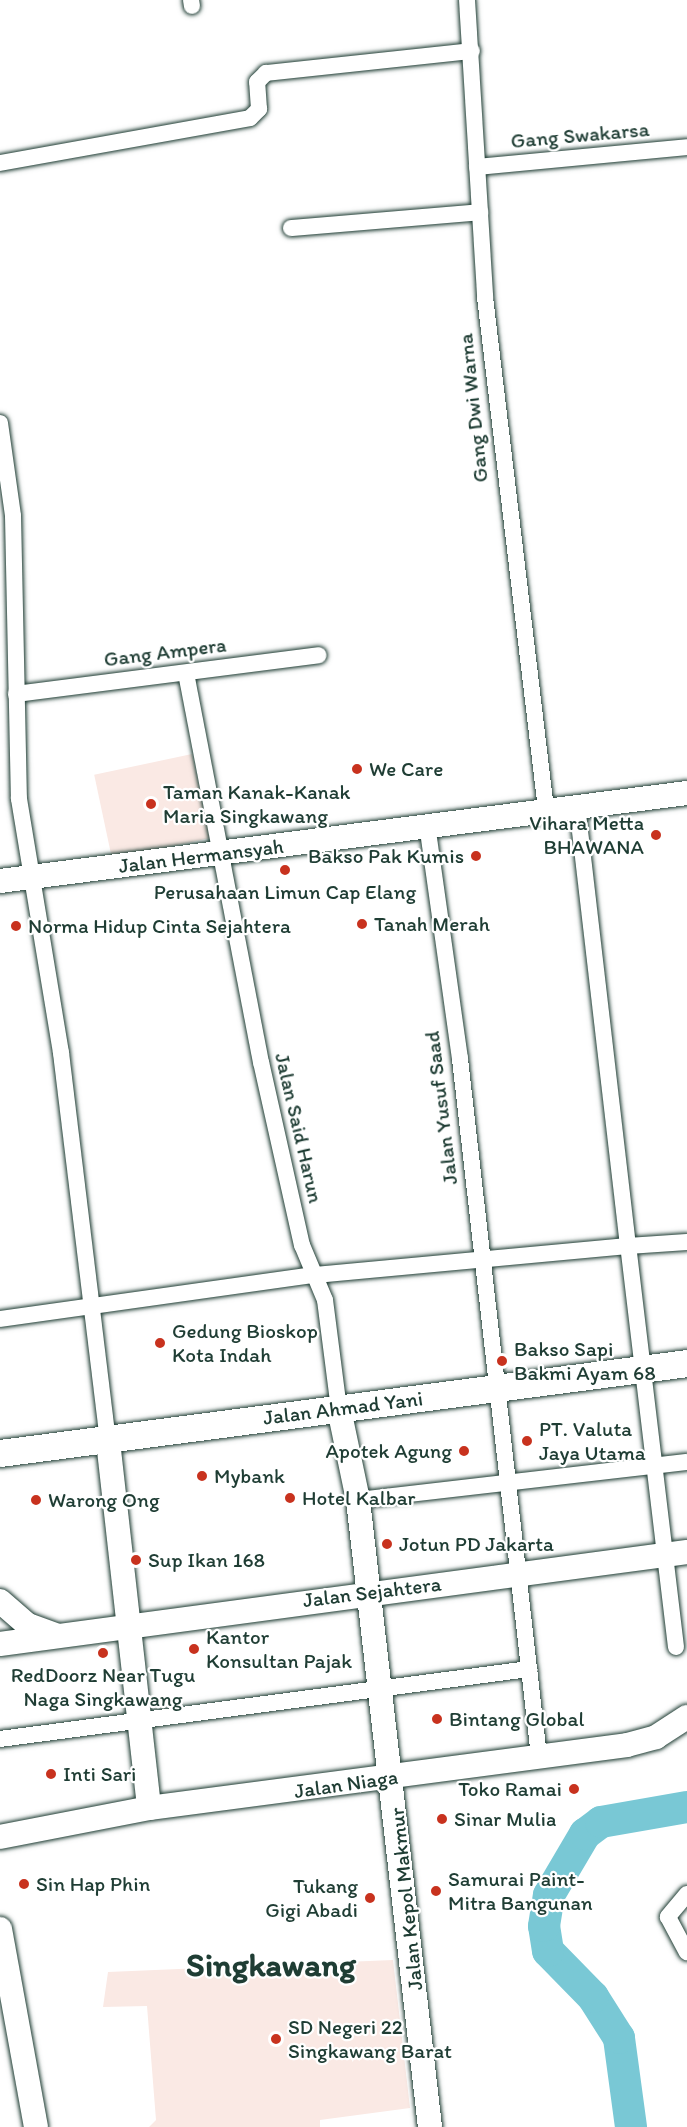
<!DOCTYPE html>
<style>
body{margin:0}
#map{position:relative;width:687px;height:2127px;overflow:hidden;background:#fff;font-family:Itim,sans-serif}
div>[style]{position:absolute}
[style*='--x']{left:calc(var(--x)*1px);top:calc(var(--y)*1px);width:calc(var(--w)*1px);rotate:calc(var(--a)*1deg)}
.built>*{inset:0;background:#fae9e4;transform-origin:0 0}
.river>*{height:32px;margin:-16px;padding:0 16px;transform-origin:16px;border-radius:16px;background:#79c8d5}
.roads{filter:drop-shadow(0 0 2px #1f3d34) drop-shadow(0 0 2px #1f3d34)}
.street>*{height:16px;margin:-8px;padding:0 8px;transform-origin:8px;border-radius:8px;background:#fff}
.secondary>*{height:24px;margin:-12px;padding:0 12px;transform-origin:12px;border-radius:12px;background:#fff}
.primary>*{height:27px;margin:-13.5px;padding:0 13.5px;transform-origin:13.5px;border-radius:13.5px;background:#fff}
.dots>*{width:16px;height:16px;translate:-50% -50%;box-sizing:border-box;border:3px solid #fff;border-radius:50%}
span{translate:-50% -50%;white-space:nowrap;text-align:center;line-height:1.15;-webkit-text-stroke:4.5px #fff;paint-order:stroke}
.street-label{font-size:21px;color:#1f3d34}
.poi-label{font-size:21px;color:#1f3d34}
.left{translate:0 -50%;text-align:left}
.right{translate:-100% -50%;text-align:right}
.town-label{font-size:33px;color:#1f3d34;font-weight:700}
</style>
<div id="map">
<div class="built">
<i style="left:192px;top:754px;width:86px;height:100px;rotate:78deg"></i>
<i style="clip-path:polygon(393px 1960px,410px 2108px,320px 2120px,320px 2127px,149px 2127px,156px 2120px,147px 2006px,103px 2007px,108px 1972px)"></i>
</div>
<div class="river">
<i style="--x:631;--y:2127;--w:90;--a:-97.7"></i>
<i style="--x:619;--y:2038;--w:49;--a:-122.4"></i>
<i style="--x:593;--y:1997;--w:64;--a:-134.4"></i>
<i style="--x:548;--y:1951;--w:25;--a:-99"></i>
<i style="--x:544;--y:1926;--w:31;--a:-81"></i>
<i style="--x:549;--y:1895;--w:71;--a:-59.5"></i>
<i style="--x:585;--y:1834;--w:20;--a:-37"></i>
<i style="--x:601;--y:1822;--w:87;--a:-9.9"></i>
</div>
<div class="roads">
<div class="street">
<i style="--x:191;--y:0;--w:6;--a:81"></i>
<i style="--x:467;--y:0;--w:298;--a:86.5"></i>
<i style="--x:485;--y:297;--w:516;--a:83.21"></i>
<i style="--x:0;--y:163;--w:254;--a:-10.2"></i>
<i style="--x:250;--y:118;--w:13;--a:-45"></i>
<i style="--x:259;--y:109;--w:27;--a:-94"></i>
<i style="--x:257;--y:82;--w:13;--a:-45"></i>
<i style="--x:266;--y:73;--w:207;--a:-6.1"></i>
<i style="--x:477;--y:167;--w:211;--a:-5.4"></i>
<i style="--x:291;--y:228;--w:190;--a:-4.8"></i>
<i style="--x:0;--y:423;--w:94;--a:82"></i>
<i style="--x:13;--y:516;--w:283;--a:88.8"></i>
<i style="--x:19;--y:799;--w:257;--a:80.6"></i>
<i style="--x:61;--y:1053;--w:391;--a:83.1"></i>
<i style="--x:186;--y:673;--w:396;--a:79.1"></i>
<i style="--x:261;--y:1062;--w:188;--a:77.4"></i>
<i style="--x:302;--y:1245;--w:60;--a:67.3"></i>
<i style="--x:325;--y:1300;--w:110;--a:82.7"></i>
<i style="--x:16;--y:694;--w:305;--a:-7.3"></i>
<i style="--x:427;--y:824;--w:237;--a:82"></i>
<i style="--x:460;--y:1059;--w:702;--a:83.54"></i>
<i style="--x:0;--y:1319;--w:318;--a:-8"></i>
<i style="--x:315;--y:1275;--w:314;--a:-5.3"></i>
<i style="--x:628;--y:1246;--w:442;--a:-96.6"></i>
<i style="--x:358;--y:1500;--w:331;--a:-6.6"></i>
<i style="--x:676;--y:1647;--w:404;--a:-96.8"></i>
<i style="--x:628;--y:1246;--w:59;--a:-3.9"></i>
<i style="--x:0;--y:1739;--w:534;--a:-7.54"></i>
<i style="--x:687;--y:1894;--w:30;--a:130"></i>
<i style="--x:668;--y:1917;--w:40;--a:62"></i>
</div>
<div class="secondary">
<i style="--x:0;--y:881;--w:693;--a:-7.3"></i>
<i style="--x:339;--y:1409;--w:93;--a:78.2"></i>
<i style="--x:358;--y:1500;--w:631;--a:83.45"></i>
<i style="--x:108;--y:1441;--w:369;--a:83.6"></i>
<i style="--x:0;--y:1601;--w:37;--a:41"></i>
<i style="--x:28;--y:1625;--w:30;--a:20"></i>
<i style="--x:0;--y:1644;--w:693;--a:-7.63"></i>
<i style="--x:0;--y:1837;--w:152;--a:-11"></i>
<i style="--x:149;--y:1808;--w:482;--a:-7.5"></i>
<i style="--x:627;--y:1745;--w:30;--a:-15"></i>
<i style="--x:656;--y:1737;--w:37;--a:-33"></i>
<i style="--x:0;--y:1929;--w:201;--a:79.7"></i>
</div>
<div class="primary">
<i style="--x:0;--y:1453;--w:693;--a:-7.46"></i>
</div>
</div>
<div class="dots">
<i style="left:357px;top:769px;background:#c8321e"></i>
<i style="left:151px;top:804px;background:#c8321e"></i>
<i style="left:656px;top:835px;background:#c8321e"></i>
<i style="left:476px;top:856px;background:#c8321e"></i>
<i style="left:285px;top:870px;background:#c8321e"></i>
<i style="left:362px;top:924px;background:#c8321e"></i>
<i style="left:16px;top:926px;background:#c8321e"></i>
<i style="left:160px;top:1343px;background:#c8321e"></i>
<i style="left:502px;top:1361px;background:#c8321e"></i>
<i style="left:527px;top:1441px;background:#c8321e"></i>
<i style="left:464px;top:1451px;background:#c8321e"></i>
<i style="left:202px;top:1476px;background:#c8321e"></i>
<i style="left:290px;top:1498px;background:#c8321e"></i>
<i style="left:36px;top:1500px;background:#c8321e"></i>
<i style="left:387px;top:1544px;background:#c8321e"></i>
<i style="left:136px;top:1560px;background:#c8321e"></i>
<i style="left:194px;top:1649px;background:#c8321e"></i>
<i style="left:103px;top:1653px;background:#c8321e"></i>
<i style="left:437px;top:1719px;background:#c8321e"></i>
<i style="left:51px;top:1774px;background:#c8321e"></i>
<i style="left:574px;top:1789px;background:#c8321e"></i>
<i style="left:442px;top:1819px;background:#c8321e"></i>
<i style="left:24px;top:1884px;background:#c8321e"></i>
<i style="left:436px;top:1891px;background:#c8321e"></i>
<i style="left:370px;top:1898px;background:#c8321e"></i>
<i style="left:276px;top:2039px;background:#c8321e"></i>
</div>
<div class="street-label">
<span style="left:580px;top:135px;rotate:-5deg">Gang Swakarsa</span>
<span style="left:473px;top:408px;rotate:-96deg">Gang Dwi Warna</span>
<span style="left:165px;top:652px;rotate:-7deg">Gang Ampera</span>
<span style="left:201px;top:856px;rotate:-7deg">Jalan Hermansyah</span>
<span style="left:441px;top:1108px;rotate:-97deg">Jalan Yusuf Saad</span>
<span style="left:299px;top:1128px;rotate:77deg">Jalan Said Harun</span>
<span style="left:343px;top:1408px;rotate:-7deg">Jalan Ahmad Yani</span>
<span style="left:372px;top:1592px;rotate:-7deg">Jalan Sejahtera</span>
<span style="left:346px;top:1784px;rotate:-8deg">Jalan Niaga</span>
<span style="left:406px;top:1899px;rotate:-96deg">Jalan Kepol Makmur</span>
</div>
<div class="poi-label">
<span class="left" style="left:369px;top:769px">We Care</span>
<span class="left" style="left:163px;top:804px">Taman Kanak-Kanak<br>Maria Singkawang</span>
<span class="right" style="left:644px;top:835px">Vihara Metta<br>BHAWANA</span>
<span class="right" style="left:464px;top:856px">Bakso Pak Kumis</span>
<span style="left:285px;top:892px">Perusahaan Limun Cap Elang</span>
<span class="left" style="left:374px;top:924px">Tanah Merah</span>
<span class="left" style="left:28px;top:926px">Norma Hidup Cinta Sejahtera</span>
<span class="left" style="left:172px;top:1343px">Gedung Bioskop<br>Kota Indah</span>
<span class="left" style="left:514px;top:1361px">Bakso Sapi<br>Bakmi Ayam 68</span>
<span class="left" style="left:539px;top:1441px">PT. Valuta<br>Jaya Utama</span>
<span class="right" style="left:452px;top:1451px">Apotek Agung</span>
<span class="left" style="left:214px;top:1476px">Mybank</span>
<span class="left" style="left:302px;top:1498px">Hotel Kalbar</span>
<span class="left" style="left:48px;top:1500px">Warong Ong</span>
<span class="left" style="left:399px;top:1544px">Jotun PD Jakarta</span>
<span class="left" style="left:148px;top:1560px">Sup Ikan 168</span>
<span class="left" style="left:206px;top:1649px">Kantor<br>Konsultan Pajak</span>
<span style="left:103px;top:1687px">RedDoorz Near Tugu<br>Naga Singkawang</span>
<span class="left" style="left:449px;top:1719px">Bintang Global</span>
<span class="left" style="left:63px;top:1774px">Inti Sari</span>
<span class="right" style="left:562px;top:1789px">Toko Ramai</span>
<span class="left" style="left:454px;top:1819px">Sinar Mulia</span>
<span class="left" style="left:448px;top:1891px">Samurai Paint-<br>Mitra Bangunan</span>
<span class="left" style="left:36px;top:1884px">Sin Hap Phin</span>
<span class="right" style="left:358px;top:1898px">Tukang<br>Gigi Abadi</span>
<span class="left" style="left:288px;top:2039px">SD Negeri 22<br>Singkawang Barat</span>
</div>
<div class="town-label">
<span style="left:271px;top:1965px">Singkawang</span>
</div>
</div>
